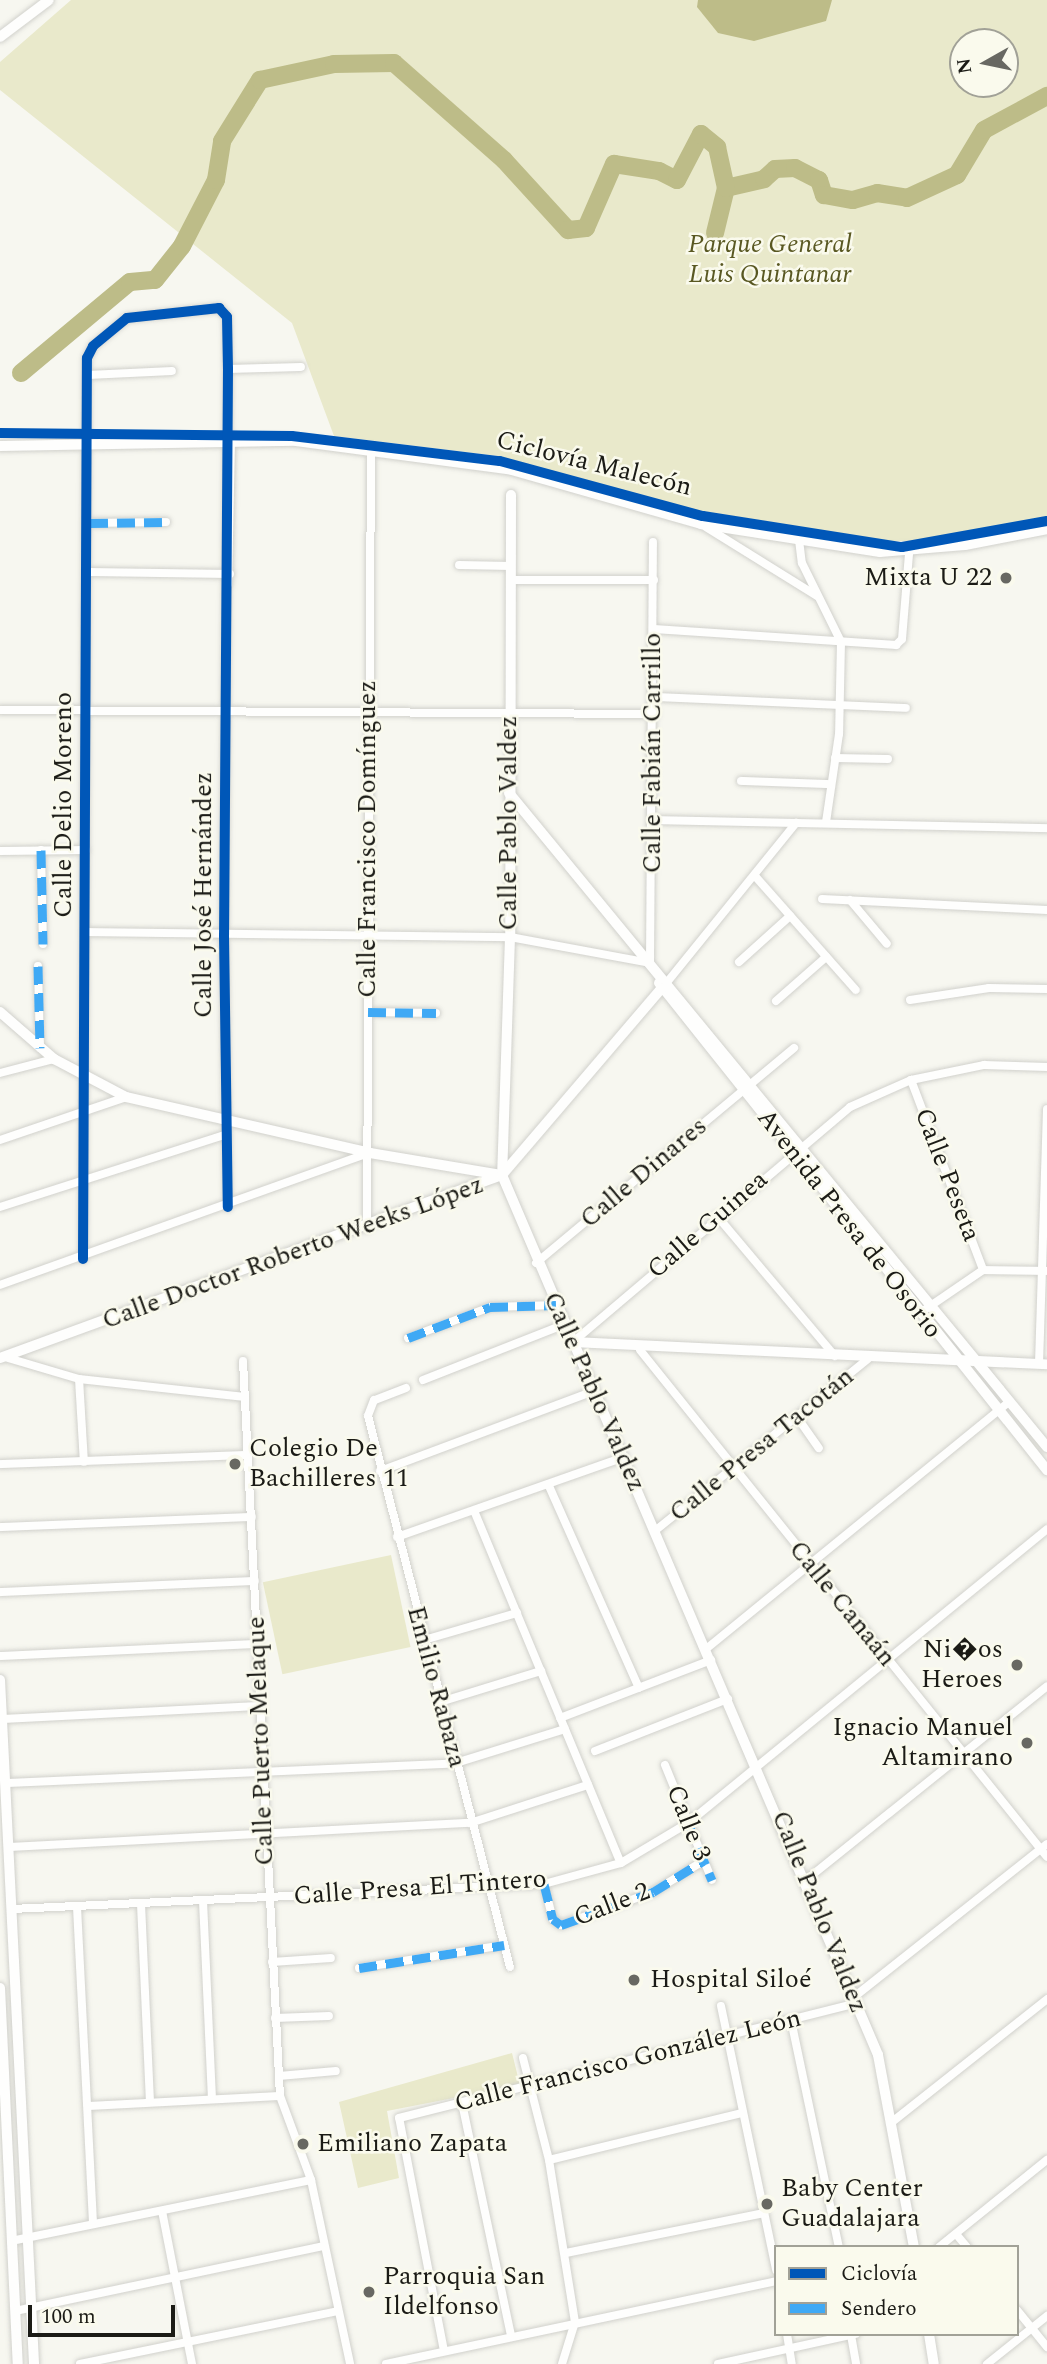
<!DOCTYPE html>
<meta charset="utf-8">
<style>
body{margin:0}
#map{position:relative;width:1047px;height:2364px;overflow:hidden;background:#f7f7f0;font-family:Spectral,serif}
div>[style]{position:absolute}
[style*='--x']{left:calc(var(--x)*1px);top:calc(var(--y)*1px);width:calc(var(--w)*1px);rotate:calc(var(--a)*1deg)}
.green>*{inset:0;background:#e9e9cb;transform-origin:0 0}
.water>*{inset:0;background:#bdbc88}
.river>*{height:18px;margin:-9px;padding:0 9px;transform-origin:9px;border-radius:9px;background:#bdbc88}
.roads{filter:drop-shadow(0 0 2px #d1d1cc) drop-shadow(0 0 2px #d1d1cc)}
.minor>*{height:8px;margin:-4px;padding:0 4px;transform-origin:4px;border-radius:4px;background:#fefefd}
.tertiary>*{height:10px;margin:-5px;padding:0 5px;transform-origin:5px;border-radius:5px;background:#fefefd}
.secondary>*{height:10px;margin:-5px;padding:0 5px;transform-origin:5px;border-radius:5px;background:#fefefd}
.quiet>*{height:9px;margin-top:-4.5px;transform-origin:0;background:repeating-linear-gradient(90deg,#3fa9f5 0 18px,transparent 0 27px)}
.cycleway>*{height:10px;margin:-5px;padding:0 5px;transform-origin:5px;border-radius:5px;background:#0057b8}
.dots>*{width:19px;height:19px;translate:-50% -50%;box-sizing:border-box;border:4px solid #fafaed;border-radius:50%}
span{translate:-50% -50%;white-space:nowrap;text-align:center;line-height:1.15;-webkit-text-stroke:5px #fafaed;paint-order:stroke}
.park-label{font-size:26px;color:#595822;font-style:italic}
.street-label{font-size:26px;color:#1b1b16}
.poi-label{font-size:26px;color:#1b1b16}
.right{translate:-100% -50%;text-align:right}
.left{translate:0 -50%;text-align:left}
.legend{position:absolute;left:774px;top:2245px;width:245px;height:91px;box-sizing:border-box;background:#fafaed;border:2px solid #a1a197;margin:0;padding:9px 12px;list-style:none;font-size:21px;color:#1b1b16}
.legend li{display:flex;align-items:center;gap:14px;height:35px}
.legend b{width:35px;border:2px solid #a1a197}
.north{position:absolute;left:949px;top:28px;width:70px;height:70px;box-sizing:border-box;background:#fafaed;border:2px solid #a1a197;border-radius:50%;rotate:261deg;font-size:19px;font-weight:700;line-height:28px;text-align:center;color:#1b1b16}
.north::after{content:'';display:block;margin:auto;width:24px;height:32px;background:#686862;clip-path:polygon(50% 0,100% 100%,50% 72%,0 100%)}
.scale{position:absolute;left:28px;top:2305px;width:147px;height:32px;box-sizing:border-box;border:4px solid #1b1b16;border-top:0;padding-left:9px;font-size:21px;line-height:24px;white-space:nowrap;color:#1b1b16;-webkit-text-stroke:5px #fafaed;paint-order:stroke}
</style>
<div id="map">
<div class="green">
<i style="clip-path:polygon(evenodd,71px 0,1047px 0,1047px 516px,936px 541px,890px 541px,676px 507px,498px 456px,334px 436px,292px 323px,0 90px,0 62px,71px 0,963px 42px,1005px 42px,1005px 84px,963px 84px,963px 42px)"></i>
<i style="left:391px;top:1555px;width:94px;height:131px;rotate:78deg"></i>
<i style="clip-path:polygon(512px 2053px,520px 2085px,387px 2111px,399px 2178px,358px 2188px,339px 2102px)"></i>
</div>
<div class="water">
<i style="clip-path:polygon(698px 0,832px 0,826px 21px,754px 41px,718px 33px,697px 7px)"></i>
</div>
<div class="river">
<i style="--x:715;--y:233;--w:46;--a:-76.3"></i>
<i style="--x:726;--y:188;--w:39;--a:-13"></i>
<i style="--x:764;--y:179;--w:15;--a:-42"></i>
<i style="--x:775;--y:169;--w:20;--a:-3"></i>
<i style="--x:795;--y:168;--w:27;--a:27"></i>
<i style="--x:819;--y:180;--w:16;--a:72"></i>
<i style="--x:824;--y:195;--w:29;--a:10"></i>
<i style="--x:853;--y:200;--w:25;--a:-16"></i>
<i style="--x:877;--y:193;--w:30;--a:9"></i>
<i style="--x:907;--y:198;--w:55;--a:-24.7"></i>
<i style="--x:957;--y:175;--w:52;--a:-59"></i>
<i style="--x:984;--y:130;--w:72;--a:-28.4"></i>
<i style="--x:21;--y:373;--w:142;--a:-39.9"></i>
<i style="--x:130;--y:282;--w:25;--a:-5"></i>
<i style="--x:155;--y:280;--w:43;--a:-51.5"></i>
<i style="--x:182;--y:246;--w:74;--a:-62.7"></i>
<i style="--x:216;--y:180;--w:39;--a:-81"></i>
<i style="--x:222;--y:141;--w:72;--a:-58.1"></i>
<i style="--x:260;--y:80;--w:76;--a:-12.2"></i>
<i style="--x:334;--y:64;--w:60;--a:-1"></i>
<i style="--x:394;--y:63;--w:147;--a:41.4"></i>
<i style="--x:504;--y:160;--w:95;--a:47.6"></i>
<i style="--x:568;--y:230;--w:18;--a:-6"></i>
<i style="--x:586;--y:228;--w:70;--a:-66.4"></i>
<i style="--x:614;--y:164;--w:46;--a:8.8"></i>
<i style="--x:659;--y:171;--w:20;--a:27"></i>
<i style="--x:677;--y:180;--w:52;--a:-62.4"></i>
<i style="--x:701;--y:134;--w:21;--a:39"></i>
<i style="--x:717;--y:147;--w:42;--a:77.6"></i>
</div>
<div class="roads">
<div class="minor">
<i style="--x:228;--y:369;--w:73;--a:-1.6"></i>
<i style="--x:88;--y:375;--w:84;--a:-2.7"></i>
<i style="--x:90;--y:523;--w:76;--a:-0.8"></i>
<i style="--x:706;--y:527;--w:131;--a:31.9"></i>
<i style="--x:799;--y:540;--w:23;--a:83"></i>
<i style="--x:802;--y:563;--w:88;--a:63.7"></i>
<i style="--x:841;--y:642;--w:92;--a:91.2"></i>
<i style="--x:839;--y:734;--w:89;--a:98.4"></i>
<i style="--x:459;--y:565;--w:52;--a:1.1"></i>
<i style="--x:89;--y:572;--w:141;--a:0.8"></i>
<i style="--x:511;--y:580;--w:143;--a:0"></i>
<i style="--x:228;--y:584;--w:147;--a:-88.8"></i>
<i style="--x:654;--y:629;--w:243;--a:3.8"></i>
<i style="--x:896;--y:645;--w:8;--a:-45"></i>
<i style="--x:902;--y:639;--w:86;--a:-85.3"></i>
<i style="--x:655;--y:697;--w:251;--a:2.5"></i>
<i style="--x:0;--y:710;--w:655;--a:0.35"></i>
<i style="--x:835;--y:758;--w:53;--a:1.1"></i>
<i style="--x:741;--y:781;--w:88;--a:2"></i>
<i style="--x:655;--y:820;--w:392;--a:1.2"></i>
<i style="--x:41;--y:850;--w:94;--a:88.8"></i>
<i style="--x:0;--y:851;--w:86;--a:-0.7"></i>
<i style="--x:755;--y:876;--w:152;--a:48.5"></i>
<i style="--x:822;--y:899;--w:225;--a:2.8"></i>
<i style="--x:850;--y:900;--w:57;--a:49.9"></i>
<i style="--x:86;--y:932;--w:424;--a:0.7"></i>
<i style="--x:510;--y:937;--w:142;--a:10.5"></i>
<i style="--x:650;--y:963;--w:421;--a:-89.6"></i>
<i style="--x:739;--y:962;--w:69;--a:-42"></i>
<i style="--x:38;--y:966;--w:82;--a:88.6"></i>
<i style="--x:664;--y:986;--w:210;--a:-51"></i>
<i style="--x:910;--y:1000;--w:80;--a:-8.6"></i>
<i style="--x:989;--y:988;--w:58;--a:1"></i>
<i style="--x:776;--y:1001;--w:67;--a:-41.3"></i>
<i style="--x:368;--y:1012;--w:68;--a:0.8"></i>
<i style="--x:0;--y:1073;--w:56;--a:-14.5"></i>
<i style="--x:911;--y:1080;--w:203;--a:69.2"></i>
<i style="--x:0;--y:1140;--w:133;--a:-18.8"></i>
<i style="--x:0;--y:1207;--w:238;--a:-17.8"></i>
<i style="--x:717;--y:1216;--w:183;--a:49.9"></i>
<i style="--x:367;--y:1228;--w:777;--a:-89.71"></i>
<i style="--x:83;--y:1259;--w:901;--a:-89.75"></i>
<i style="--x:87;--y:358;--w:13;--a:-63"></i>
<i style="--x:93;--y:346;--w:44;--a:-39.5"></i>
<i style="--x:127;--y:318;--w:93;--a:-6.2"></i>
<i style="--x:219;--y:308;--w:12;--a:48"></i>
<i style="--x:227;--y:317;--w:52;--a:88.9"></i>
<i style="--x:228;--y:369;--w:566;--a:90.4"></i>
<i style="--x:224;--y:935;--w:272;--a:89.2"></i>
<i style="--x:536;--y:1263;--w:336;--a:-39.8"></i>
<i style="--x:0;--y:1285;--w:392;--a:-19.7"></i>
<i style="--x:920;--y:1313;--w:76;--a:-34.3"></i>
<i style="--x:983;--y:1270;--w:64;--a:0.9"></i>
<i style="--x:408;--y:1338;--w:88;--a:-20.7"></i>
<i style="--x:490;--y:1307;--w:66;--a:-1.7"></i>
<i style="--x:573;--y:1342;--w:363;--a:-40.3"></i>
<i style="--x:850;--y:1107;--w:67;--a:-23.9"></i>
<i style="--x:911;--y:1080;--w:75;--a:-11.6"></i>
<i style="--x:984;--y:1065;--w:63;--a:1.8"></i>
<i style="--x:640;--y:1350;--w:650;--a:51.24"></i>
<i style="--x:8;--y:1358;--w:74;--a:16.5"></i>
<i style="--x:79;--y:1379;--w:167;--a:6.2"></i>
<i style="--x:243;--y:1361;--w:736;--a:87.12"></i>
<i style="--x:280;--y:2096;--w:90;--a:69.7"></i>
<i style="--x:311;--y:2180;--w:188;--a:78"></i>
<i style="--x:1039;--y:1364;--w:255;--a:-88.2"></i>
<i style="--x:79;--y:1379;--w:83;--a:86.6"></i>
<i style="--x:423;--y:1380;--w:153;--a:-21.5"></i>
<i style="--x:406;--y:1388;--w:34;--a:159"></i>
<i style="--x:374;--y:1400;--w:17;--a:111"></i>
<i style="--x:368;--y:1416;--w:569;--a:75.55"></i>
<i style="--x:797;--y:1417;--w:38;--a:55"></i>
<i style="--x:0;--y:1464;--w:248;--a:-2.1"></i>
<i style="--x:380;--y:1471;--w:228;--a:-20.5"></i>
<i style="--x:549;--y:1486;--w:221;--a:66"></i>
<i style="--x:475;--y:1513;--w:379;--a:67.4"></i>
<i style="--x:0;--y:1527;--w:252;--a:-2.3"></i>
<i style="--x:656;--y:1530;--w:272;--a:-38.9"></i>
<i style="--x:397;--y:1537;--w:241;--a:-19.4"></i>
<i style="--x:0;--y:1592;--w:255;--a:-2.5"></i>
<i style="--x:424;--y:1640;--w:97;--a:-16.2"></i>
<i style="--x:706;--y:1649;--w:392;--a:-39.2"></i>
<i style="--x:0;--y:1656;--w:256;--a:-2.7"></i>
<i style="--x:440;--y:1702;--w:106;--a:-17.1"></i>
<i style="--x:560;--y:1718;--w:162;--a:-21"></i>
<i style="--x:2;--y:1719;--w:257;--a:-2.9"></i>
<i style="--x:595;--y:1751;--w:143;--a:-21.4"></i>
<i style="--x:665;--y:1765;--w:124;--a:67.8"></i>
<i style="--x:6;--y:1783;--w:450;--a:-2.5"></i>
<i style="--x:456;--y:1763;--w:114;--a:-17.3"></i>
<i style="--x:9;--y:1847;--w:462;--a:-3"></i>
<i style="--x:470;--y:1823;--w:124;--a:-17.9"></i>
<i style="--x:806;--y:1880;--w:309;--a:-38.8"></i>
<i style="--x:544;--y:1884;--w:36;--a:76"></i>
<i style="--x:553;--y:1919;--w:10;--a:37"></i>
<i style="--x:561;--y:1925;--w:98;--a:-19.7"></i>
<i style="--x:653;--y:1892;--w:59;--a:-31.8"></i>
<i style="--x:203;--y:1901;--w:197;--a:87.4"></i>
<i style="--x:141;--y:1904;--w:197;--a:87.4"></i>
<i style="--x:77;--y:1907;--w:317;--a:87.1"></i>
<i style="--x:12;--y:1909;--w:533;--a:-2.69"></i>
<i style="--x:544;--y:1884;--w:80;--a:-15.3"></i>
<i style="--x:621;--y:1863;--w:78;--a:-30.8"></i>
<i style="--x:688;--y:1823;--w:464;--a:-39.3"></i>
<i style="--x:272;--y:1962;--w:59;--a:-3.9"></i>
<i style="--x:359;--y:1968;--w:147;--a:-9"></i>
<i style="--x:854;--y:1997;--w:246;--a:-38.4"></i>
<i style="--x:721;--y:2006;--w:270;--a:78.2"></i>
<i style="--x:275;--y:2018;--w:54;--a:-2.1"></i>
<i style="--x:791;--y:2020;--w:232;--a:78.1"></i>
<i style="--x:523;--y:2058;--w:105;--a:75.7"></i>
<i style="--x:549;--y:2160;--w:164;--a:80.9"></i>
<i style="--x:575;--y:2322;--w:44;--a:107.2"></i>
<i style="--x:279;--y:2076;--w:57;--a:-5"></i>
<i style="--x:462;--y:2103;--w:238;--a:78.1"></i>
<i style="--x:88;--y:2106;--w:192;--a:-3"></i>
<i style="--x:892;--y:2122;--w:198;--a:-38.4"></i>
<i style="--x:549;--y:2160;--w:199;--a:-13.7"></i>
<i style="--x:162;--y:2211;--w:156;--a:78.9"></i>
<i style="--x:956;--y:2234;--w:17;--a:50"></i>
<i style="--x:11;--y:2241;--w:306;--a:-11.5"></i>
<i style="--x:939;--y:2247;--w:139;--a:-38.9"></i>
<i style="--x:566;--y:2253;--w:202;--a:-11.4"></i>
<i style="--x:1017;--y:2310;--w:48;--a:51"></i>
<i style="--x:15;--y:2311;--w:316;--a:-11.9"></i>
<i style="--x:787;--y:2334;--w:30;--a:81"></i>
<i style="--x:851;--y:2335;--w:29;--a:80"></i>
<i style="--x:444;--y:2351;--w:237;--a:-100.9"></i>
<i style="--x:399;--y:2118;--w:472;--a:-14.1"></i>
<i style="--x:80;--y:2364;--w:263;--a:-11.6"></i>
<i style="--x:386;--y:2364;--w:399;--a:-12"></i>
<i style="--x:718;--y:2364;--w:141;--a:-12.3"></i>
<i style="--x:987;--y:2364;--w:77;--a:-38.7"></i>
</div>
<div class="tertiary">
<i style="--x:0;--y:37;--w:61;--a:-37.1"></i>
<i style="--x:511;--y:495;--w:442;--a:90.1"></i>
<i style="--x:510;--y:937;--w:238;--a:91.9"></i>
<i style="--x:502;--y:1175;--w:957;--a:66.86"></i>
<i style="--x:878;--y:2055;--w:195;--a:79.4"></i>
<i style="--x:509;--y:793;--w:847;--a:50.56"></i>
<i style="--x:659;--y:983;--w:623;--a:51.46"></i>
<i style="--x:0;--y:1012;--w:72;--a:41"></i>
<i style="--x:54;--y:1059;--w:81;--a:27.8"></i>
<i style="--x:126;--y:1097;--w:250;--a:12.9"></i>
<i style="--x:370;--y:1153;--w:133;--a:9.5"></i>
<i style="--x:573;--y:1342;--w:475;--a:2.7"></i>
<i style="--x:0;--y:1358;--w:534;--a:-20.03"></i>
<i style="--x:502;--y:1175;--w:245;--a:-49.5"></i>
<i style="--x:929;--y:2334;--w:30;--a:81"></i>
</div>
<div class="secondary">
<i style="--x:0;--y:446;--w:296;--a:-1"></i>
<i style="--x:296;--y:441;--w:218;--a:7.6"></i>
<i style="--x:512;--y:470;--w:197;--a:15.9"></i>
<i style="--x:701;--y:524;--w:181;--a:8.9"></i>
<i style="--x:880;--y:552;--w:85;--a:-4.7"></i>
<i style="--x:965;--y:545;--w:84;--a:-11"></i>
<i style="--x:0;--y:1680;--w:685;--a:87.15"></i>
<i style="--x:0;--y:1988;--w:376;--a:87.3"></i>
</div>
</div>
<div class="quiet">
<i style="--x:90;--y:523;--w:76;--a:-0.8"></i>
<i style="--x:41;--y:850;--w:94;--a:88.8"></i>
<i style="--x:38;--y:966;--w:82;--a:88.6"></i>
<i style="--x:368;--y:1012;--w:68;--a:0.8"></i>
<i style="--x:408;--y:1338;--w:88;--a:-20.7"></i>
<i style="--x:490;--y:1307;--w:66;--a:-1.7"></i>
<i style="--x:688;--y:1823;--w:62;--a:67.2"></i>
<i style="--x:544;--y:1884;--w:36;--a:76"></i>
<i style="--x:553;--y:1919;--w:10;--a:37"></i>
<i style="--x:561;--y:1925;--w:98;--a:-19.7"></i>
<i style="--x:653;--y:1892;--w:59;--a:-31.8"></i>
<i style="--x:359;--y:1968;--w:147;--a:-9"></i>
</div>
<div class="cycleway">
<i style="--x:0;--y:433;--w:292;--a:0.6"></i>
<i style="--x:292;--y:436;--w:209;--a:6.9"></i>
<i style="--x:500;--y:461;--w:210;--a:15.2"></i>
<i style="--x:703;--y:516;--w:201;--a:8.9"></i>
<i style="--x:902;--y:547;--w:147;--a:-10.2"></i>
<i style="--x:83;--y:1259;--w:901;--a:-89.75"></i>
<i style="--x:87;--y:358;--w:13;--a:-63"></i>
<i style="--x:93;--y:346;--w:44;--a:-39.5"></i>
<i style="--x:127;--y:318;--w:93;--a:-6.2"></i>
<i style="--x:219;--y:308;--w:12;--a:48"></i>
<i style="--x:227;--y:317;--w:52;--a:88.9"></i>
<i style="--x:228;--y:369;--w:566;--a:90.4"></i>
<i style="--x:224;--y:935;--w:272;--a:89.2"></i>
</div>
<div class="dots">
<i style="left:1006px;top:578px;background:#686862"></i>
<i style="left:235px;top:1464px;background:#686862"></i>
<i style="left:1017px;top:1665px;background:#686862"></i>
<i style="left:1027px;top:1743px;background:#686862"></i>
<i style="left:634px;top:1980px;background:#686862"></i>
<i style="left:303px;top:2144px;background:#686862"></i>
<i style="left:767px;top:2204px;background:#686862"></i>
<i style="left:369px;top:2292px;background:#686862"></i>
</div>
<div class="park-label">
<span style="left:770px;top:260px">Parque General<br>Luis Quintanar</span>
</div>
<div class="street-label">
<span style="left:594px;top:464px;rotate:14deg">Ciclovía Malecón</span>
<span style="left:653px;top:753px;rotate:-90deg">Calle Fabián Carrillo</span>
<span style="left:64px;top:805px;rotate:-90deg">Calle Delio Moreno</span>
<span style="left:509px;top:823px;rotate:-90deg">Calle Pablo Valdez</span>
<span style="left:368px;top:839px;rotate:-90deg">Calle Francisco Domínguez</span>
<span style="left:204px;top:895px;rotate:-90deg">Calle José Hernández</span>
<span style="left:644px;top:1173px;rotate:-40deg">Calle Dinares</span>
<span style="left:947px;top:1175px;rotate:69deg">Calle Peseta</span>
<span style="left:849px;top:1224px;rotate:52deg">Avenida Presa de Osorio</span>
<span style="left:708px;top:1225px;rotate:-41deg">Calle Guinea</span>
<span style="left:293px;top:1253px;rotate:-20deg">Calle Doctor Roberto Weeks López</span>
<span style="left:594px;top:1392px;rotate:66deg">Calle Pablo Valdez</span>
<span style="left:762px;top:1445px;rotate:-39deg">Calle Presa Tacotán</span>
<span style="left:842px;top:1604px;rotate:51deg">Calle Canaán</span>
<span style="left:436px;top:1687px;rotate:75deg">Emilio Rabaza</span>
<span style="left:261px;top:1741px;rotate:-92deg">Calle Puerto Melaque</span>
<span style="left:688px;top:1823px;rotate:68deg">Calle 3</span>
<span style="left:420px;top:1888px;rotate:-4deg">Calle Presa El Tintero</span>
<span style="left:612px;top:1905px;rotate:-21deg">Calle 2</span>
<span style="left:819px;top:1912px;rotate:68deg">Calle Pablo Valdez</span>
<span style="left:628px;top:2061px;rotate:-14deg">Calle Francisco González León</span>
</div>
<div class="poi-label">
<span class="right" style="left:992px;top:578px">Mixta U 22</span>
<span class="left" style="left:249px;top:1464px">Colegio De<br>Bachilleres 11</span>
<span class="right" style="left:1003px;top:1665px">Ni�os<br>Heroes</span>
<span class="right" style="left:1013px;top:1743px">Ignacio Manuel<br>Altamirano</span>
<span class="left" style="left:650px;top:1980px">Hospital Siloé</span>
<span class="left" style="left:317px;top:2144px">Emiliano Zapata</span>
<span class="left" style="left:781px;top:2204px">Baby Center<br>Guadalajara</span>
<span class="left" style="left:383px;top:2292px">Parroquia San<br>Ildelfonso</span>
</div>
<ul class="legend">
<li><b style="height:9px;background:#0057b8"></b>Ciclovía</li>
<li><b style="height:9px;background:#3fa9f5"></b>Sendero</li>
</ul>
<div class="north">N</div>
<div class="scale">100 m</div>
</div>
